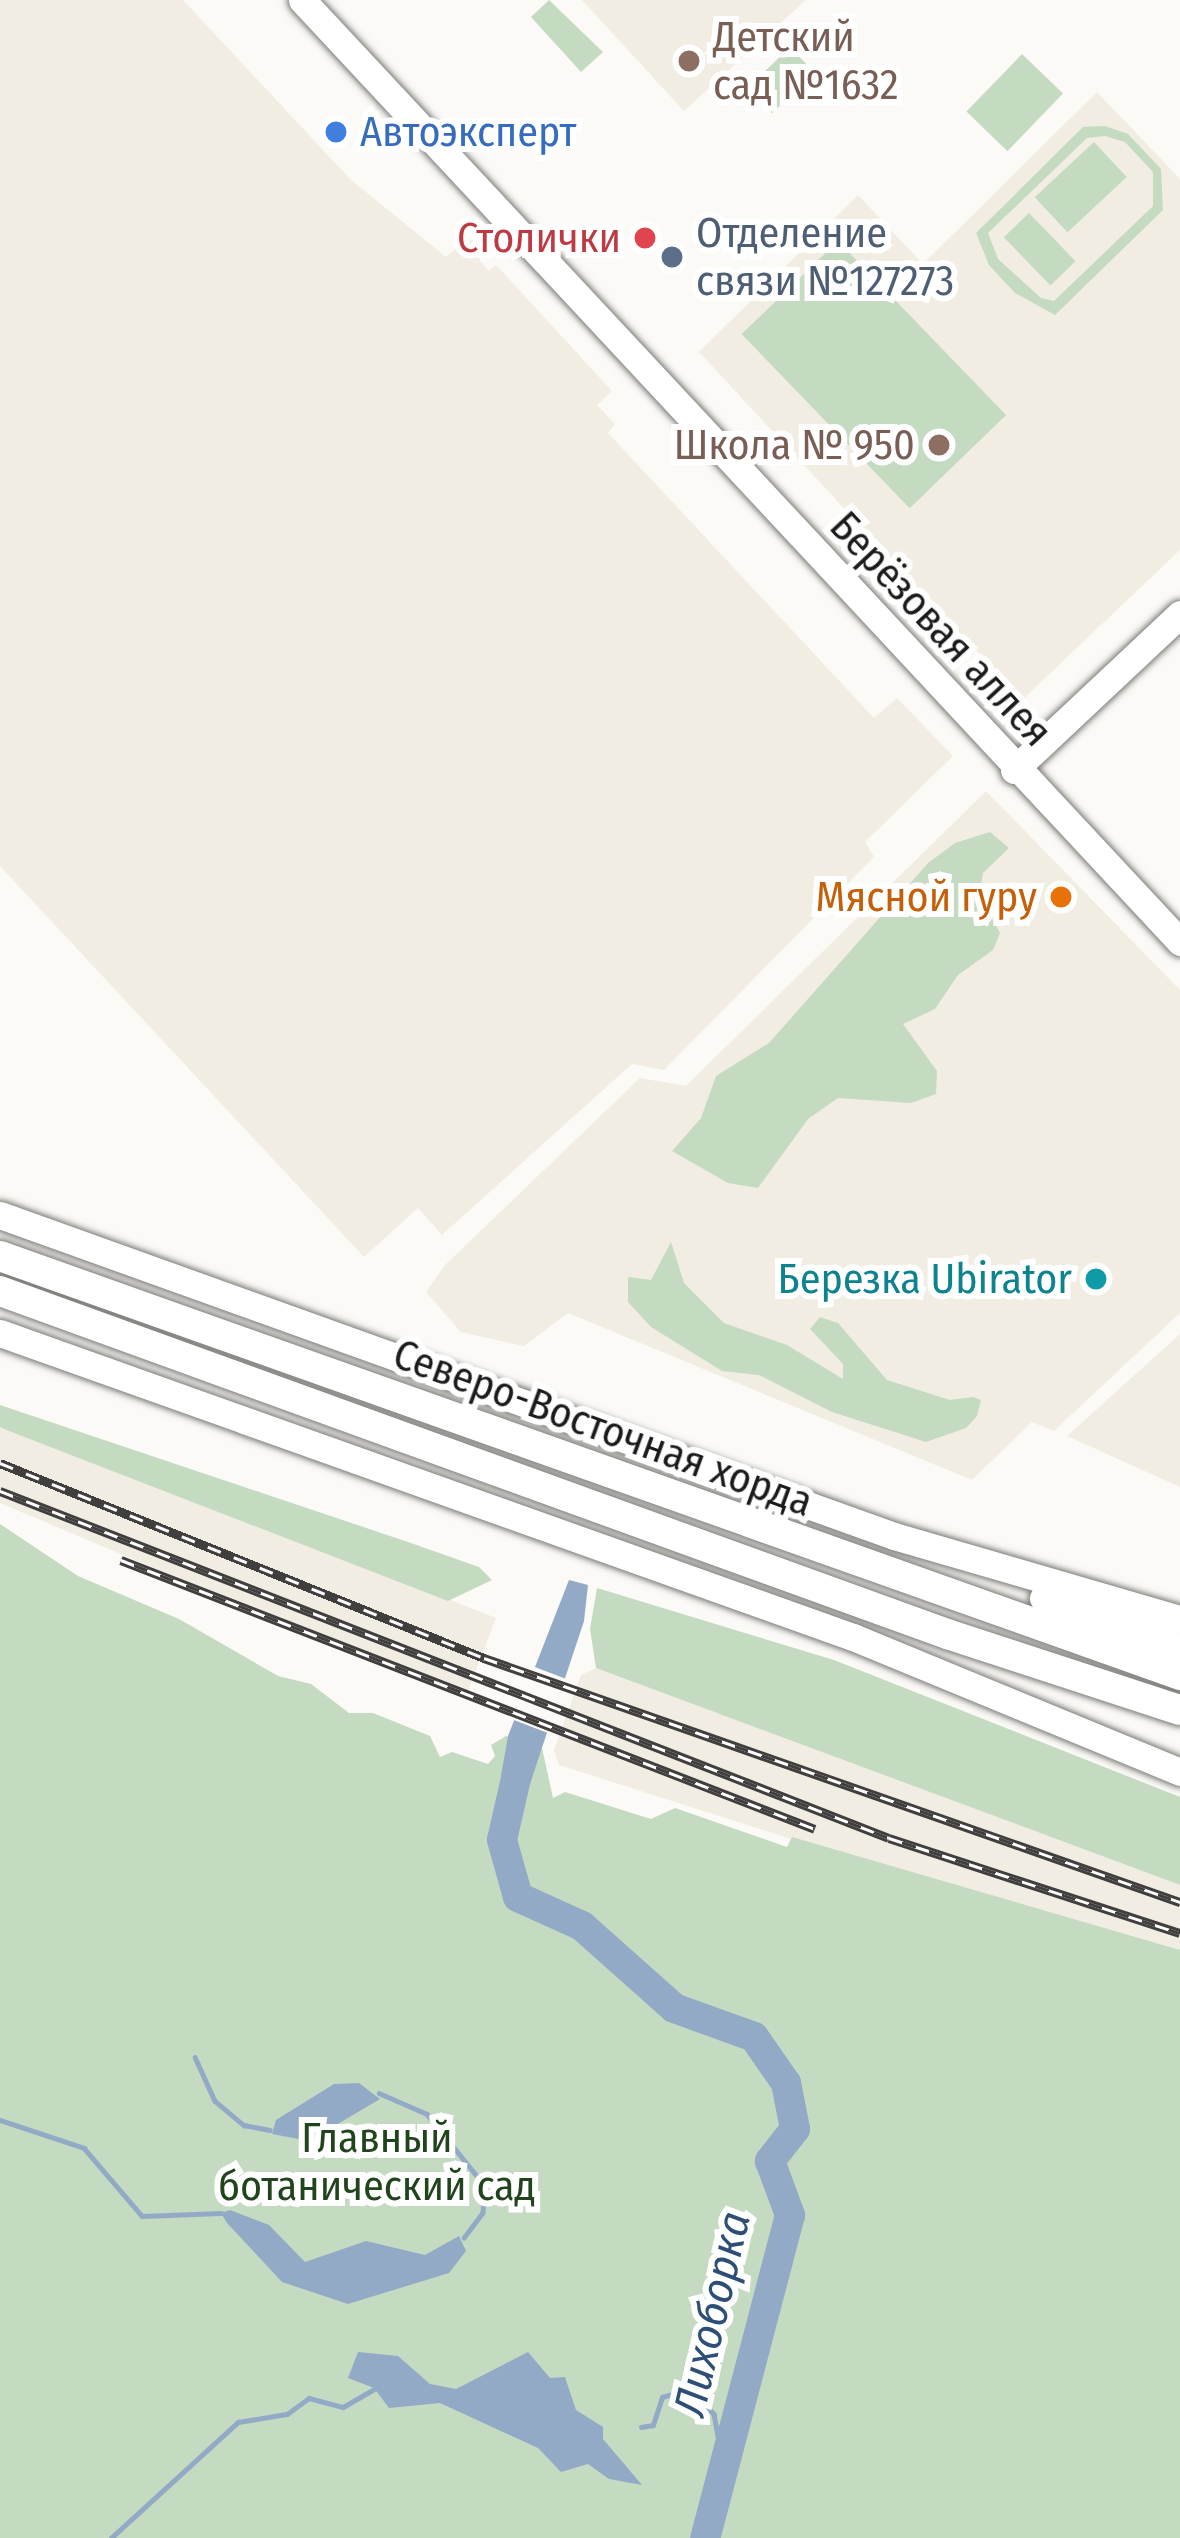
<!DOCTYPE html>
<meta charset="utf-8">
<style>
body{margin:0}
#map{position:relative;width:1180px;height:2538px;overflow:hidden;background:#fbfaf6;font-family:"Fira Sans Condensed",sans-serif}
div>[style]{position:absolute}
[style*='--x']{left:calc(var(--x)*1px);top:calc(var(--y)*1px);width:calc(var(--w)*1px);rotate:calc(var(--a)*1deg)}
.built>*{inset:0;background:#f1ede2}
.green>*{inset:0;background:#c4dbc1;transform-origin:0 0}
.water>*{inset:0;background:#93aac7}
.pier>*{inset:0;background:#fbfaf6;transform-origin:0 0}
.stream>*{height:4.5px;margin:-2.25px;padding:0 2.25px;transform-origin:2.25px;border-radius:2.25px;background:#93aac7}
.river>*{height:30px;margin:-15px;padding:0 15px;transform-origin:15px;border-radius:15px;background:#93aac7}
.roads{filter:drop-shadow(0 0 3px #7d7c79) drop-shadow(0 0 3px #7d7c79)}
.secondary>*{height:27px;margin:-13.5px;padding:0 13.5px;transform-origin:13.5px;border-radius:13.5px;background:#fff}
.primary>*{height:30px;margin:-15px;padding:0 15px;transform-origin:15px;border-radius:15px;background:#fff}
.rail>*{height:9px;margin-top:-4.5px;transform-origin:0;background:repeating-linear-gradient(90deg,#fff 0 14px,#403f3e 0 28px);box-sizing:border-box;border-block:3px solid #403f3e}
.dots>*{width:33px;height:33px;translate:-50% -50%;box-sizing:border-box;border:6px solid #fff;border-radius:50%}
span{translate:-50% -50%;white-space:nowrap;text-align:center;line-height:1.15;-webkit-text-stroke:12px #fff;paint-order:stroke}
.education-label{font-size:42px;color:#785e54}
.left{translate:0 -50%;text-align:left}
.right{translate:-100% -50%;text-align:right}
.shop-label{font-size:42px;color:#366cbe}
.service-label{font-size:42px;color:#4e5e75}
.health-label{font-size:42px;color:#be3a42}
.street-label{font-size:42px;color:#1c1b1a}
.food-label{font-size:42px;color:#c56008}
.culture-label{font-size:42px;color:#0d838f}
.park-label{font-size:42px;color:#20451c}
.water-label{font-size:45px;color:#2c4e77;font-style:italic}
</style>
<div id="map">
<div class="built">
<i style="clip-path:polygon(0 0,183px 0,350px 179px,446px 257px,468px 237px,483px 252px,479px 260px,489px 271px,496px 265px,612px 391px,597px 405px,615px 424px,608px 433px,874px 718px,897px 698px,953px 756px,865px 842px,874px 857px,664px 1070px,632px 1064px,442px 1235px,418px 1208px,364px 1257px,0 866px)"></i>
<i style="clip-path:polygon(582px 0,806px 0,684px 111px)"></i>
<i style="clip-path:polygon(1097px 92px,1180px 179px,1180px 550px,1022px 700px,699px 352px,858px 195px,923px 264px)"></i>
<i style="clip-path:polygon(986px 791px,1180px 990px,1180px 1313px,1054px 1431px,1032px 1422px,972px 1480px,568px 1313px,524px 1346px,461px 1332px,426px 1292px,445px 1265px,640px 1078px,686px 1086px)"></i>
<i style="clip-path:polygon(1180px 1334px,1180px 1487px,1067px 1436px)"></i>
<i style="clip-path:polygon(0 1421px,496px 1618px,465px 1699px,0 1503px)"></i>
<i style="clip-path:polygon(596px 1668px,1180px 1885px,1180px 1963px,559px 1765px,554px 1750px,581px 1675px)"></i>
</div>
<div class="green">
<i style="clip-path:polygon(549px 0,603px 52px,581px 72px,531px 17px)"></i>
<i style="left:790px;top:47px;width:35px;height:59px;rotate:46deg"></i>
<i style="left:1022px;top:54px;width:57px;height:80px;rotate:44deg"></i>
<i style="clip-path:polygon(evenodd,1105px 126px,1128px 134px,1161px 169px,1163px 210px,1055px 315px,1015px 293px,989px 265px,976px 233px,1083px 127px,1105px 126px,1105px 136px,1125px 142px,1153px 172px,1153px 206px,1054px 301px,1041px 298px,998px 259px,988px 233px,1087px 138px,1105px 136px)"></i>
<i style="left:1094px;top:142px;width:48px;height:81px;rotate:47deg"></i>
<i style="left:1029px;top:213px;width:67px;height:35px;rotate:46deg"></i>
<i style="left:838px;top:241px;width:242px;height:134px;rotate:46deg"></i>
<i style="clip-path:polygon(990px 832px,1009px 848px,983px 873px,979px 895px,1000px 933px,993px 950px,958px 975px,935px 1009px,903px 1024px,937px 1071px,936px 1094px,911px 1103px,838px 1098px,808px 1119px,758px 1188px,728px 1183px,672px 1151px,701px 1118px,716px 1076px,769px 1043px,928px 863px,955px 843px)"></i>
<i style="clip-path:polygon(671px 1242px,684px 1283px,724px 1323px,787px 1345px,843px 1379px,843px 1364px,810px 1329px,820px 1317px,838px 1323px,887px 1380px,950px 1400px,973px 1397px,981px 1400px,977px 1416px,966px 1428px,926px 1442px,832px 1412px,759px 1375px,722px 1371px,651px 1327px,628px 1302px,628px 1277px,651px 1280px)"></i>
<i style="clip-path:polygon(0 1405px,408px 1542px,479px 1567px,492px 1580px,448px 1601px,9px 1431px,0 1427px)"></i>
<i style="clip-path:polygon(0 1524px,78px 1576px,179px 1619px,278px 1676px,311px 1684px,349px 1713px,373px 1713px,430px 1736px,440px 1757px,452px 1752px,488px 1764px,495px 1756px,491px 1745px,506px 1736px,542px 1748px,553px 1798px,565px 1792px,651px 1819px,675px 1808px,787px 1847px,792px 1837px,1180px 1950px,1180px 2538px,0 2538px)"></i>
<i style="clip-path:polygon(597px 1588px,834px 1660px,1180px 1797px,1180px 1885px,596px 1668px,590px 1629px)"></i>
</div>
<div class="water">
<i style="clip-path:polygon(569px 1580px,588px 1585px,584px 1621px,530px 1784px,501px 1776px,508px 1736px)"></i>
<i style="clip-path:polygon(359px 2083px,380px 2099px,309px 2141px,272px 2134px,276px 2120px,334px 2084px)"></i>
<i style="clip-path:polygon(230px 2210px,269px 2225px,305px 2262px,366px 2241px,425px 2255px,459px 2236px,466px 2251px,449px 2273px,348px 2304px,282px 2282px,227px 2223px,221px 2213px)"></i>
<i style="clip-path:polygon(358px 2352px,398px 2356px,430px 2384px,456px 2389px,528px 2352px,550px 2378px,565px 2377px,576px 2410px,603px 2427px,603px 2439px,642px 2485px,609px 2479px,588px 2464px,561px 2472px,538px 2448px,440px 2403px,389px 2408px,374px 2388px,348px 2378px)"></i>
</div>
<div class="pier">
<i style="left:527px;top:1664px;width:47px;height:57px;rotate:21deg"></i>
</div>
<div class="stream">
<i style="--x:195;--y:2057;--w:48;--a:65.6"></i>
<i style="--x:215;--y:2101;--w:38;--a:40"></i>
<i style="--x:244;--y:2125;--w:26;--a:11"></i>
<i style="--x:379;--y:2093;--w:52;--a:23.6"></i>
<i style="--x:427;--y:2114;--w:94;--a:51.1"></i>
<i style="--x:486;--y:2187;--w:26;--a:97"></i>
<i style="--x:483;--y:2213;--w:31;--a:127"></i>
<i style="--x:0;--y:2120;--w:89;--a:18.4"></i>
<i style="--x:84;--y:2148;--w:89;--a:49.5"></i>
<i style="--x:142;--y:2216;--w:79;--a:-2.2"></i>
<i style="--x:641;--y:2427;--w:12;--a:-9"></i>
<i style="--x:653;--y:2425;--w:29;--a:-72"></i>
<i style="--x:662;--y:2397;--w:29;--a:-16"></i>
<i style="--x:690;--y:2389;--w:35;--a:46"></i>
<i style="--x:714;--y:2414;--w:50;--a:79.6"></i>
<i style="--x:111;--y:2538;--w:172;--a:-42.4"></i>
<i style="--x:238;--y:2422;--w:50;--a:-9.3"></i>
<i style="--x:287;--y:2414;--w:27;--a:-36"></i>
<i style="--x:309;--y:2398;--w:35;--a:15"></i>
<i style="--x:343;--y:2407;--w:39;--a:-30"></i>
</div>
<div class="river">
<i style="--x:524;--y:1743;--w:99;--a:102.8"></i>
<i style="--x:502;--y:1840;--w:59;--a:74.3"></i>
<i style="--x:518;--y:1897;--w:70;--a:24.4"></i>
<i style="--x:582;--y:1926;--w:123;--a:41.7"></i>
<i style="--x:674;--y:2008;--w:85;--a:19.9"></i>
<i style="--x:754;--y:2037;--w:56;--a:55.2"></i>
<i style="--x:786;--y:2083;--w:47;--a:78.9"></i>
<i style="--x:795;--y:2129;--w:41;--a:128"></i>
<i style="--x:770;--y:2161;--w:58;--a:69.7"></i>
<i style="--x:790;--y:2215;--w:334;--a:104.7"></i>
</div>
<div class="roads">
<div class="secondary">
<i style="--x:302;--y:0;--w:1288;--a:47.01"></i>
<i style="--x:1014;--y:770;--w:228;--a:-43.2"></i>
<i style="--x:0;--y:1215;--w:950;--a:19.75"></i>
<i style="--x:894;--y:1536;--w:298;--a:16.2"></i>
<i style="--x:0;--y:1333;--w:906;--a:19.62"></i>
<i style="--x:853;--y:1637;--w:354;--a:22.4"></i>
<i style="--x:1043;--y:1598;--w:145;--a:19.7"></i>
</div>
<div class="primary">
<i style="--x:0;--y:1256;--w:1252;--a:19.55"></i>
<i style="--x:0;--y:1291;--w:1010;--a:19.91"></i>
<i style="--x:950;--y:1635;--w:242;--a:18.1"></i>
</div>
</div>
<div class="rail">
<i style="--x:0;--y:1463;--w:522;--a:21.94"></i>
<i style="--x:484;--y:1658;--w:738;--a:19.32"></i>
<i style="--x:0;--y:1491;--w:954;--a:21.32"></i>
<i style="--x:889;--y:1838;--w:306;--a:18.1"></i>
<i style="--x:121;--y:1560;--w:744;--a:21.19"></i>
</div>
<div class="dots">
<i style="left:689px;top:61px;background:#8d6e63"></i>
<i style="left:336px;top:132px;background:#3f7fe0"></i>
<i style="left:645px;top:238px;background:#e0444e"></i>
<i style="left:672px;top:257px;background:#5c6f8a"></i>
<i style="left:939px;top:445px;background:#8d6e63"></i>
<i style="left:1061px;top:897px;background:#e8710a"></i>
<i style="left:1096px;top:1279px;background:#0f9aa8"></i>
</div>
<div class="education-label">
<span class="left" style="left:713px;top:61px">Детский<br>сад №1632</span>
<span class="right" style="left:915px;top:445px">Школа № 950</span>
</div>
<div class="shop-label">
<span class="left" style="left:360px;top:132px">Автоэксперт</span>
</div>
<div class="service-label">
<span class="left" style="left:696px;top:257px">Отделение<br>связи №127273</span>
</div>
<div class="health-label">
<span class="right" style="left:621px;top:238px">Столички</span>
</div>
<div class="street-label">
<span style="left:941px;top:629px;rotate:47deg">Берёзовая аллея</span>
<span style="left:603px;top:1428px;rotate:20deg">Северо-Восточная хорда</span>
</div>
<div class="food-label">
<span class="right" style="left:1037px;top:897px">Мясной гуру</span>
</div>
<div class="culture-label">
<span class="right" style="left:1072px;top:1279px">Березка Ubirator</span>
</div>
<div class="park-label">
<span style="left:377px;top:2162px">Главный<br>ботанический сад</span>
</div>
<div class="water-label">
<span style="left:713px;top:2314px;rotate:-77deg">Лихоборка</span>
</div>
</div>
